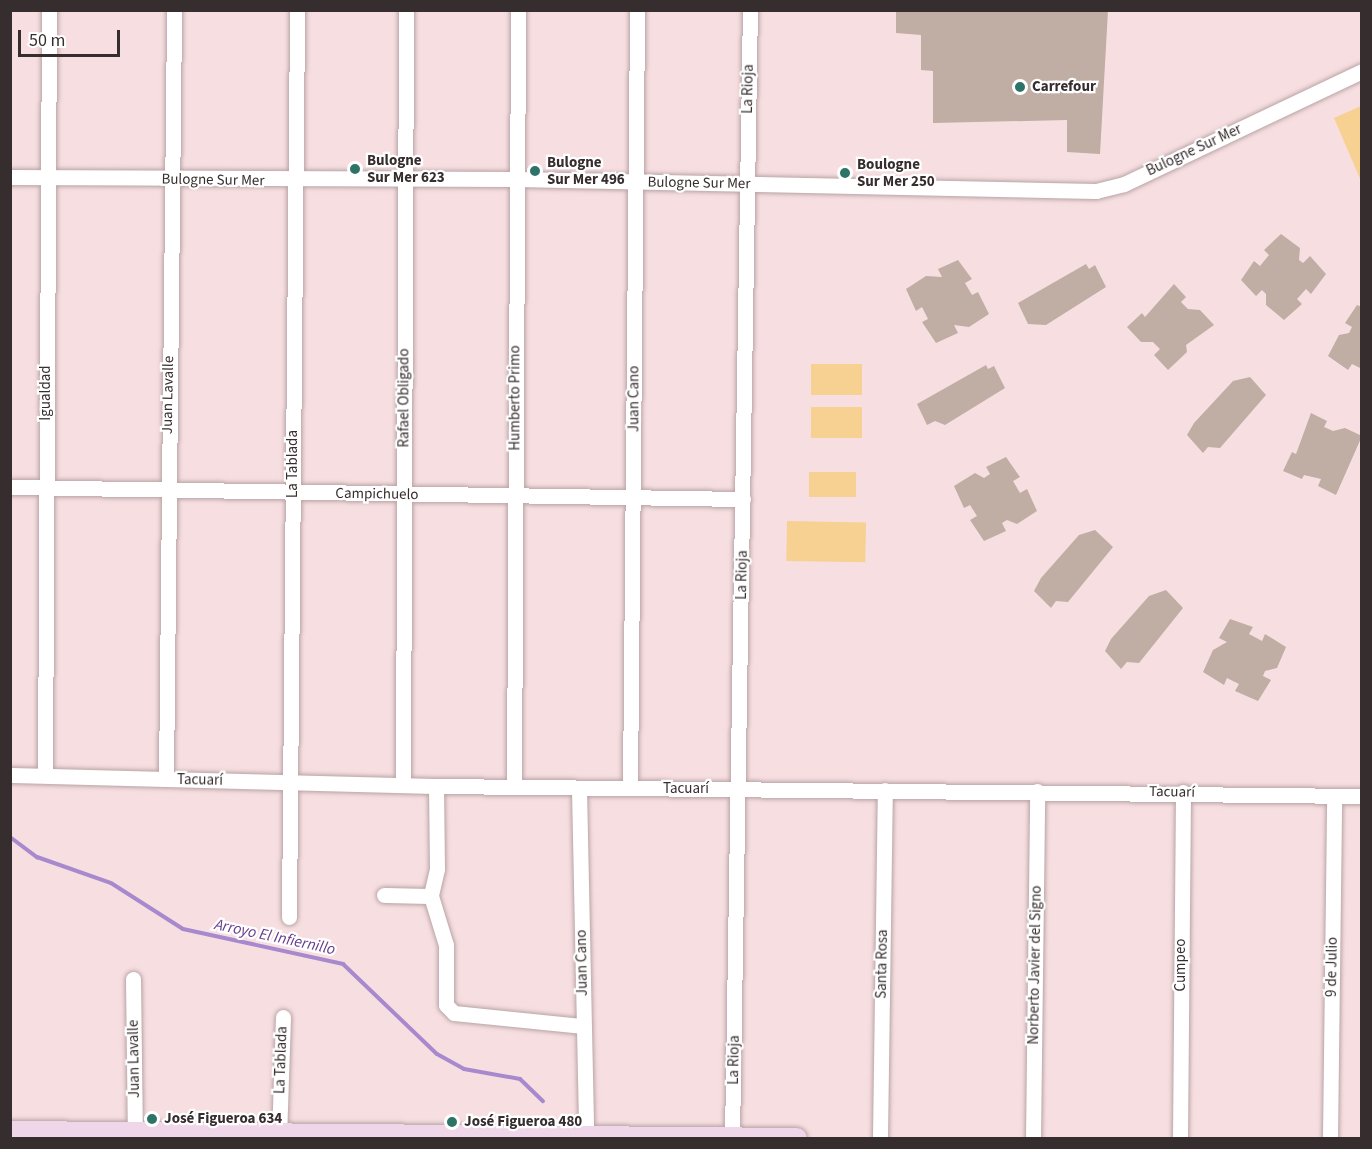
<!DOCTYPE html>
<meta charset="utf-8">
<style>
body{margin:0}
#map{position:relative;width:1372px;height:1149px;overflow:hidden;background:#f7dfe1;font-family:"Source Sans 3",sans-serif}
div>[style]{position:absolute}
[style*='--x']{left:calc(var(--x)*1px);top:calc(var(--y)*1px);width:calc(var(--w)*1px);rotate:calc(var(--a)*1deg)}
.green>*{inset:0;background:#f6d192;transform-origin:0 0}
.stream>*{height:4px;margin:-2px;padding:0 2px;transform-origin:2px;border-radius:2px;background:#a989cd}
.building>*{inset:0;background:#c0ada4}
.roads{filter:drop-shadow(0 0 2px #b9a3a5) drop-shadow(0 0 2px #b9a3a5)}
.street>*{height:15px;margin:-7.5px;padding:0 7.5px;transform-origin:7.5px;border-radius:7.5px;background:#fff}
.secondary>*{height:21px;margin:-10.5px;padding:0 10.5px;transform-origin:10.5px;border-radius:10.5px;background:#efd6e8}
.dots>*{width:16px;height:16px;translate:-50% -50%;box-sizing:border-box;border:3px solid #fff;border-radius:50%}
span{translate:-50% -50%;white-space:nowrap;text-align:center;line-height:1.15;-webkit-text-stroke:4.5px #fff;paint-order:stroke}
.poi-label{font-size:15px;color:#362d2e;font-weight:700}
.left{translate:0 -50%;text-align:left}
.street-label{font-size:15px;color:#362d2e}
.water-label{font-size:16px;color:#673d8f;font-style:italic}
.frame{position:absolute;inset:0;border:12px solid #362d2e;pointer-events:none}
.scale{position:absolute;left:18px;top:30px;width:102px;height:27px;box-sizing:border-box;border:3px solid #362d2e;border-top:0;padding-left:8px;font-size:18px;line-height:21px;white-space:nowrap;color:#362d2e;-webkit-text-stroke:4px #fff;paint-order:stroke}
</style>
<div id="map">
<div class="green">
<i style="clip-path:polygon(1361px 106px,1361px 181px,1334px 118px)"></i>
<i style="left:811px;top:364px;width:51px;height:31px"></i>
<i style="left:811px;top:407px;width:51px;height:31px"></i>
<i style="left:809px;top:472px;width:47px;height:25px"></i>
<i style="left:787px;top:521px;width:79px;height:40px;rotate:1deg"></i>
</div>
<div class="stream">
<i style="--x:10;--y:837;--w:34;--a:37"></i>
<i style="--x:37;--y:857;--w:78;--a:19.4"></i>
<i style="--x:111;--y:883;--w:85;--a:32.6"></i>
<i style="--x:183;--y:929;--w:164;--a:12.3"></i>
<i style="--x:343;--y:964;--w:130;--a:43.8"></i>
<i style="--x:437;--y:1054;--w:31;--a:29"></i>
<i style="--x:464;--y:1069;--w:57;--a:10.1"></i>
<i style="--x:520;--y:1079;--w:32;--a:44"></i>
</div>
<div class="building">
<i style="clip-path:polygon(896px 10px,1108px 10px,1100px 154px,1067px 152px,1067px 120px,933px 123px,933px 71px,921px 70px,921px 35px,896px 33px)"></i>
<i style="clip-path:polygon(1281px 234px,1300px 248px,1299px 260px,1303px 263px,1310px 256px,1326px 274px,1311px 294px,1306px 289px,1297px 299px,1302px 304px,1284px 320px,1266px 305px,1266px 294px,1262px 290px,1256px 296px,1241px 280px,1254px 261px,1260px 266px,1269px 255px,1264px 250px)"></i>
<i style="clip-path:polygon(958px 260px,972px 279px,965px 283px,972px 295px,978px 292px,989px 314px,969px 327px,954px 325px,958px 333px,936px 343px,922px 322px,928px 319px,922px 307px,916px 311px,906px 289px,926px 276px,942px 277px,938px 269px)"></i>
<i style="clip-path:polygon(1086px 264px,1089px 269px,1095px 265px,1106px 287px,1046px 325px,1028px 324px,1018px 303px)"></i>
<i style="clip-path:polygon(1174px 284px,1186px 297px,1181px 302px,1188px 309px,1200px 310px,1214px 325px,1186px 345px,1187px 352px,1168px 370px,1154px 355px,1160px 349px,1153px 342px,1141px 342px,1127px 327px,1142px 313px,1145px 317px)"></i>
<i style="clip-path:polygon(1357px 305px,1362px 307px,1362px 369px,1352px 364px,1348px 370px,1328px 356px,1339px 335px,1349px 333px,1352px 327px,1345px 323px)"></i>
<i style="clip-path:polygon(986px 365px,988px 369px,994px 366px,1005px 388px,945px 425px,935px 421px,927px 425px,917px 404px)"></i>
<i style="clip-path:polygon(1250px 377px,1266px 395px,1220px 448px,1208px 447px,1203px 453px,1187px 435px,1194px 423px,1233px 381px)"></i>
<i style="clip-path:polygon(1311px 413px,1327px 421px,1324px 427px,1333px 431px,1345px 428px,1362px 436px,1336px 495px,1318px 486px,1321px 479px,1304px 475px,1302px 479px,1283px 471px,1292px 452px,1296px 454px)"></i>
<i style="clip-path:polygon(1006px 457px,1020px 477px,1013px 481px,1020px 493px,1027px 489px,1037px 511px,1017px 524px,1007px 520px,1002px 523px,1006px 531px,984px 541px,970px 520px,977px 516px,970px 505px,964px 508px,954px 486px,975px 473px,984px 478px,990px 474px,986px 467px)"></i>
<i style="clip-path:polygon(1095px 530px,1113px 547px,1068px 602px,1056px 601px,1051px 608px,1034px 591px,1041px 578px,1079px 535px)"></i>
<i style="clip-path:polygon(1166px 590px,1183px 608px,1139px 663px,1127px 662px,1121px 669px,1105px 651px,1111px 639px,1149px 596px)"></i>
<i style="clip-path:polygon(1230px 619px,1253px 627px,1249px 634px,1262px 641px,1265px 634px,1286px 647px,1277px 668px,1265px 671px,1263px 676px,1271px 680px,1258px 701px,1235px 691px,1239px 684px,1227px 678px,1224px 685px,1203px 672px,1213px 650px,1227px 642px,1219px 638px)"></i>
</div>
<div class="roads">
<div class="street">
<i style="--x:10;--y:177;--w:506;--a:0.23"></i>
<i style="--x:516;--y:179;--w:580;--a:1.19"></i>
<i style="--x:1096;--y:191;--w:29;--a:-14"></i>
<i style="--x:1124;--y:184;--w:263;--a:-25.4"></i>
<i style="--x:10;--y:487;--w:733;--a:0.94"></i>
<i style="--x:10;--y:775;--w:426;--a:1.5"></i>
<i style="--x:436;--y:786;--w:926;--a:0.62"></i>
<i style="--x:45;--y:775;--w:765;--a:-89.7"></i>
<i style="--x:166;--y:779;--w:769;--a:-89.4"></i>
<i style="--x:403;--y:785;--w:775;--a:-89.78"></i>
<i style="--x:436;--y:786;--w:83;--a:89.3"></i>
<i style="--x:437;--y:869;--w:28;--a:103"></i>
<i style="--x:431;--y:896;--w:51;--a:73"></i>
<i style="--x:446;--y:945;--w:60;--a:90"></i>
<i style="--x:446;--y:1005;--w:11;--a:45"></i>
<i style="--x:454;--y:1013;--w:130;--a:5.8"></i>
<i style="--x:514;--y:786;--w:776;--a:-89.7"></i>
<i style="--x:630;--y:788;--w:778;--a:-89.48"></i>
<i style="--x:579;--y:789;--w:348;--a:88.8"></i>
<i style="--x:384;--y:895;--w:47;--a:1.2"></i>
<i style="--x:289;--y:917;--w:907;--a:-89.49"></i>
<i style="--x:133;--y:979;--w:159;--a:89.3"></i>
<i style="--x:279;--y:1138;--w:121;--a:-88.1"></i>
<i style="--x:732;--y:1138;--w:1128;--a:-89.09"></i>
<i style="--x:880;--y:1138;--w:348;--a:-89.2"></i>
<i style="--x:1033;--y:1138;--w:347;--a:-89.3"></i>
<i style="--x:1180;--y:1138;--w:346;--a:-89.5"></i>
<i style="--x:1330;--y:1138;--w:342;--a:-89.3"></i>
</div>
<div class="secondary">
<i style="--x:10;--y:1131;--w:786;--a:0.51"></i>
</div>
</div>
<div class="dots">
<i style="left:1020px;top:87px;background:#2e7368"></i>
<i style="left:355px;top:169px;background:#2e7368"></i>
<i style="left:535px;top:171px;background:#2e7368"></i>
<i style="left:845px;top:173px;background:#2e7368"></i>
<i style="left:152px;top:1119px;background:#2e7368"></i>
<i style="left:452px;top:1122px;background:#2e7368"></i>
</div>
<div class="poi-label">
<span class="left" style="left:1032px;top:87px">Carrefour</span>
<span class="left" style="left:367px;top:169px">Bulogne<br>Sur Mer 623</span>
<span class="left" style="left:547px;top:171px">Bulogne<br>Sur Mer 496</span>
<span class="left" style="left:857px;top:173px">Boulogne<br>Sur Mer 250</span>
<span class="left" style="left:164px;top:1119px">José Figueroa 634</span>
<span class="left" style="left:464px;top:1122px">José Figueroa 480</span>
</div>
<div class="street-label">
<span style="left:748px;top:89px;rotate:-89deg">La Rioja</span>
<span style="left:1194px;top:150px;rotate:-25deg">Bulogne Sur Mer</span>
<span style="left:213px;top:180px;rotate:1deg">Bulogne Sur Mer</span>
<span style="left:699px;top:183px;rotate:1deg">Bulogne Sur Mer</span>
<span style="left:46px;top:393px;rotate:-90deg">Igualdad</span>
<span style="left:168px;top:395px;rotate:-89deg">Juan Lavalle</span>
<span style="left:404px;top:398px;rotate:-90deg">Rafael Obligado</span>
<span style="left:515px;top:398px;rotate:-90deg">Humberto Primo</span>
<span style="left:634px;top:399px;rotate:-90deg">Juan Cano</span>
<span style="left:293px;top:464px;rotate:-90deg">La Tablada</span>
<span style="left:377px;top:494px;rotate:1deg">Campichuelo</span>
<span style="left:742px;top:575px;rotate:-89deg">La Rioja</span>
<span style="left:200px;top:780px;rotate:1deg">Tacuarí</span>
<span style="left:686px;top:789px">Tacuarí</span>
<span style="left:1172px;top:792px;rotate:1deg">Tacuarí</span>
<span style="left:582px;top:963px;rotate:-91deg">Juan Cano</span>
<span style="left:882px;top:964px;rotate:-89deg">Santa Rosa</span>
<span style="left:1035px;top:965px;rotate:-89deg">Norberto Javier del Signo</span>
<span style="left:1181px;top:965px;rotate:-90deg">Cumpeo</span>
<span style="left:1332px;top:967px;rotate:-89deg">9 de Julio</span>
<span style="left:134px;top:1059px;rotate:-91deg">Juan Lavalle</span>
<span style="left:281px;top:1060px;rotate:-88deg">La Tablada</span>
<span style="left:734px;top:1060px;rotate:-89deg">La Rioja</span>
</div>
<div class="water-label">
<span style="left:275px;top:937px;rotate:12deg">Arroyo El Infiernillo</span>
</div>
<div class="frame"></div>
<div class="scale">50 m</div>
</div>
